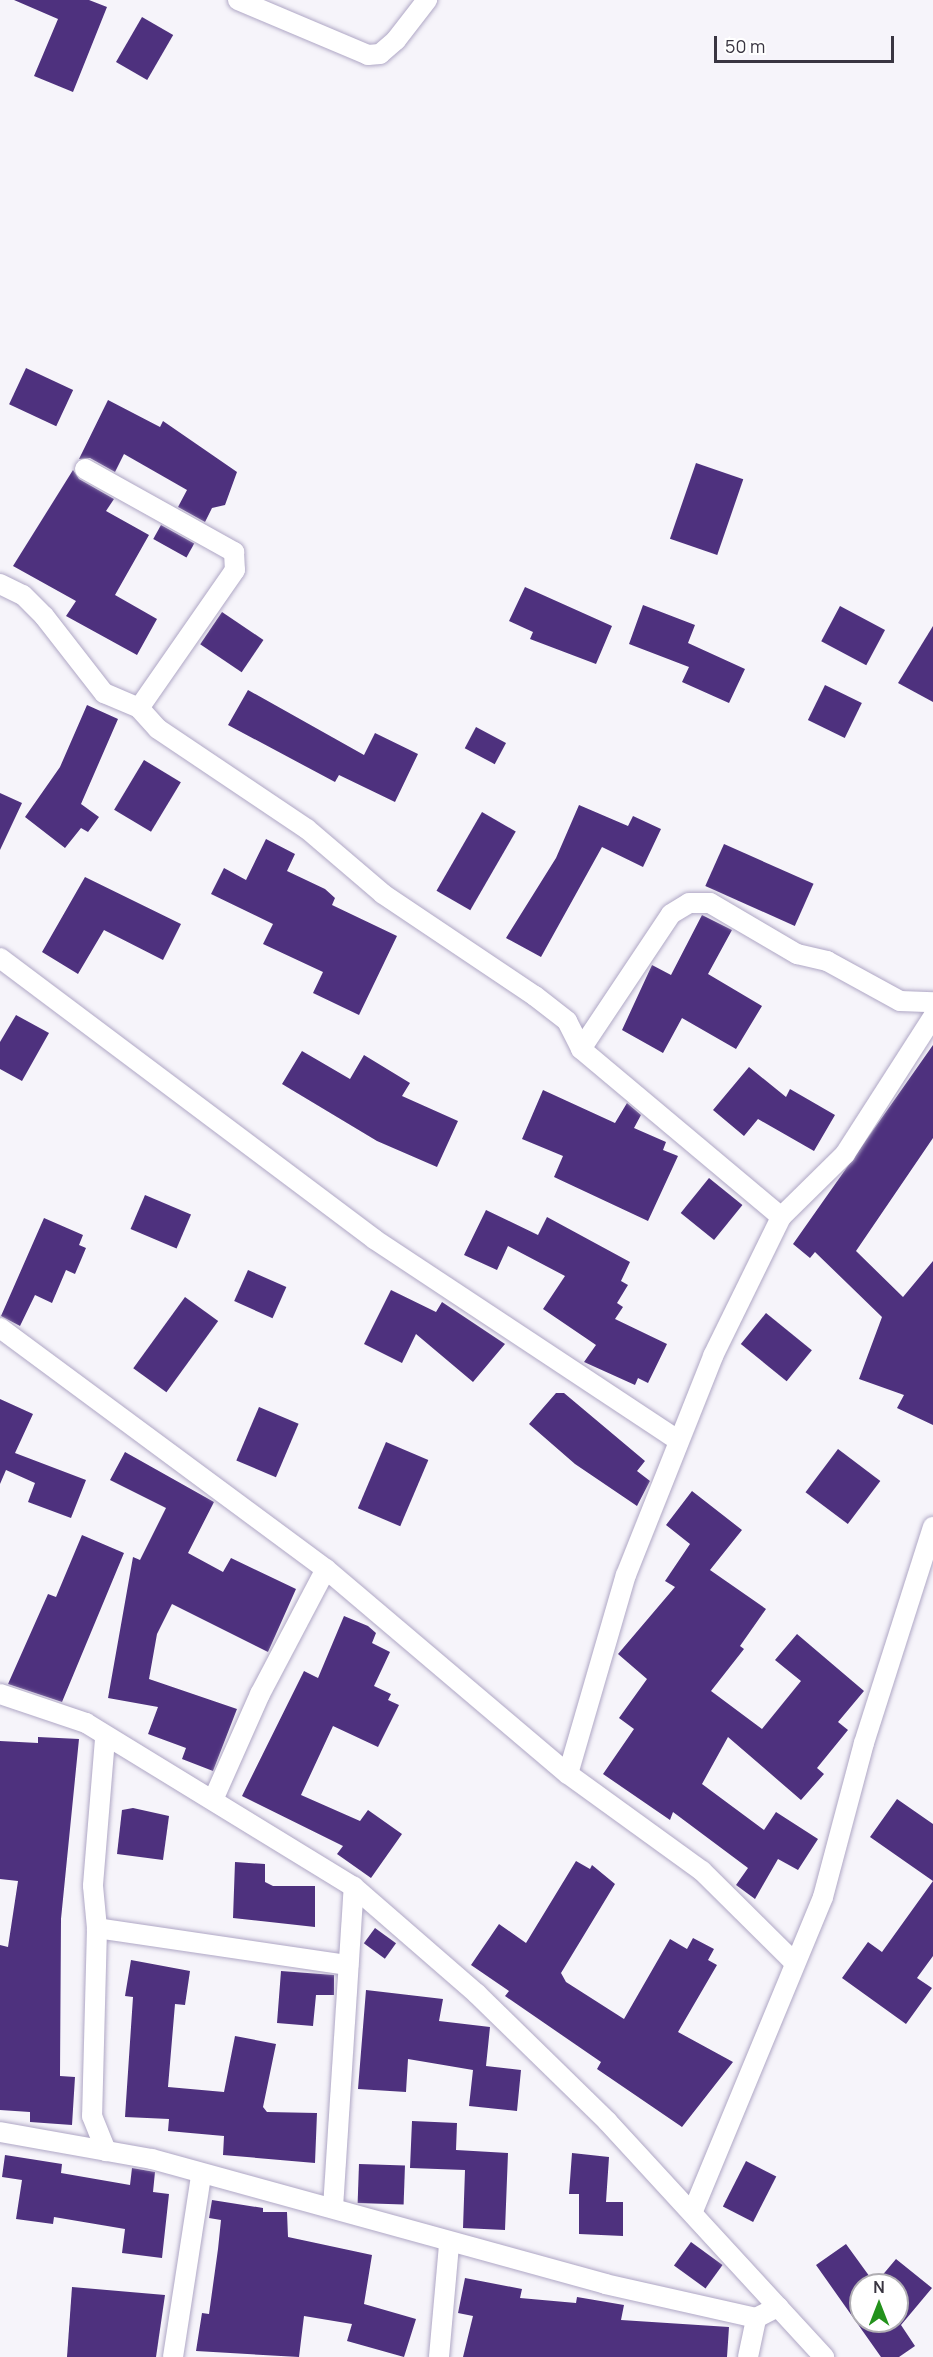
<!DOCTYPE html>
<style>
body{margin:0}
#map{position:relative;width:933px;height:2357px;overflow:hidden;background:#f6f4fa;font-family:Manrope,sans-serif}
div>[style]{position:absolute}
[style*='--x']{left:calc(var(--x)*1px);top:calc(var(--y)*1px);width:calc(var(--w)*1px);rotate:calc(var(--a)*1deg)}
.building>*{inset:0;background:#4e317e;transform-origin:0 0}
.roads{filter:drop-shadow(0 0 2px #afa7c5) drop-shadow(0 0 2px #afa7c5)}
.minor>*{height:20px;margin:-10px;padding:0 10px;transform-origin:10px;border-radius:10px;background:#fff}
span{translate:-50% -50%;white-space:nowrap;text-align:center;line-height:1.15;-webkit-text-stroke:6px #fff;paint-order:stroke}
.north{position:absolute;left:849px;top:2273px;width:60px;height:60px;box-sizing:border-box;background:#fff;border:2px solid #b0aeb3;border-radius:50%;rotate:0deg;font-size:16px;font-weight:700;line-height:24px;text-align:center;color:#393541}
.north::after{content:'';display:block;margin:auto;width:21px;height:27px;background:#23921c;clip-path:polygon(50% 0,100% 100%,50% 72%,0 100%)}
.scale{position:absolute;left:714px;top:36px;width:180px;height:27px;box-sizing:border-box;border:3px solid #393541;border-top:0;padding-left:8px;font-size:18px;line-height:21px;white-space:nowrap;color:#393541;-webkit-text-stroke:4px #fff;paint-order:stroke}
</style>
<div id="map">
<div class="building">
<i style="clip-path:polygon(14px 0,89px 0,107px 7px,73px 92px,34px 76px,58px 19px)"></i>
<i style="left:142px;top:17px;width:36px;height:52px;rotate:30deg"></i>
<i style="left:26px;top:368px;width:52px;height:40px;rotate:25deg"></i>
<i style="clip-path:polygon(108px 400px,160px 427px,163px 421px,237px 472px,225px 505px,212px 508px,205px 522px,178px 507px,187px 490px,124px 454px,115px 472px,90px 458px,79px 459px)"></i>
<i style="left:696px;top:463px;width:50px;height:80px;rotate:19deg"></i>
<i style="clip-path:polygon(73px 470px,79px 479px,114px 499px,106px 511px,149px 535px,115px 595px,157px 619px,137px 655px,66px 616px,76px 601px,13px 566px)"></i>
<i style="left:161px;top:525px;width:38px;height:16px;rotate:29deg"></i>
<i style="clip-path:polygon(525px 587px,612px 626px,596px 664px,530px 639px,533px 632px,509px 621px)"></i>
<i style="clip-path:polygon(643px 605px,695px 625px,688px 643px,745px 669px,729px 703px,682px 682px,689px 667px,629px 644px)"></i>
<i style="left:840px;top:606px;width:51px;height:40px;rotate:28deg"></i>
<i style="left:222px;top:612px;width:50px;height:39px;rotate:34deg"></i>
<i style="clip-path:polygon(933px 626px,933px 702px,898px 683px)"></i>
<i style="left:825px;top:685px;width:41px;height:39px;rotate:26deg"></i>
<i style="clip-path:polygon(248px 690px,364px 755px,375px 733px,418px 754px,395px 802px,339px 775px,335px 782px,228px 725px)"></i>
<i style="clip-path:polygon(87px 705px,118px 719px,81px 804px,99px 817px,88px 832px,81px 828px,65px 848px,25px 817px,60px 767px)"></i>
<i style="left:476px;top:727px;width:34px;height:24px;rotate:28deg"></i>
<i style="left:144px;top:760px;width:43px;height:58px;rotate:31deg"></i>
<i style="clip-path:polygon(0 793px,22px 803px,0 850px)"></i>
<i style="clip-path:polygon(579px 805px,628px 826px,633px 816px,661px 829px,643px 867px,602px 847px,541px 957px,506px 938px,556px 858px)"></i>
<i style="left:482px;top:812px;width:39px;height:91px;rotate:30deg"></i>
<i style="clip-path:polygon(266px 839px,295px 854px,287px 871px,325px 889px,335px 898px,332px 905px,397px 936px,359px 1015px,313px 993px,323px 972px,263px 944px,273px 924px,211px 894px,224px 868px,246px 880px)"></i>
<i style="left:724px;top:844px;width:98px;height:46px;rotate:24deg"></i>
<i style="clip-path:polygon(85px 877px,181px 924px,163px 960px,104px 930px,78px 974px,42px 952px)"></i>
<i style="clip-path:polygon(702px 915px,732px 930px,708px 974px,762px 1006px,736px 1049px,682px 1018px,663px 1053px,622px 1030px,652px 965px,671px 975px)"></i>
<i style="clip-path:polygon(16px 1015px,49px 1033px,22px 1081px,0 1069px,0 1042px)"></i>
<i style="clip-path:polygon(933px 1045px,933px 1138px,856px 1251px,903px 1297px,933px 1261px,933px 1425px,897px 1408px,904px 1395px,859px 1379px,882px 1317px,815px 1252px,810px 1258px,793px 1244px)"></i>
<i style="clip-path:polygon(302px 1051px,350px 1079px,364px 1055px,410px 1083px,402px 1096px,458px 1121px,437px 1167px,377px 1141px,282px 1084px)"></i>
<i style="clip-path:polygon(749px 1067px,786px 1097px,790px 1089px,835px 1115px,814px 1151px,758px 1119px,744px 1136px,713px 1110px)"></i>
<i style="clip-path:polygon(543px 1090px,615px 1123px,627px 1103px,641px 1115px,634px 1128px,666px 1142px,663px 1150px,678px 1156px,648px 1221px,554px 1177px,563px 1156px,522px 1139px)"></i>
<i style="left:709px;top:1178px;width:43px;height:45px;rotate:39deg"></i>
<i style="left:145px;top:1195px;width:50px;height:37px;rotate:23deg"></i>
<i style="clip-path:polygon(486px 1210px,538px 1235px,547px 1217px,630px 1262px,621px 1281px,628px 1285px,617px 1303px,623px 1307px,615px 1319px,667px 1344px,648px 1383px,638px 1378px,635px 1385px,584px 1362px,596px 1345px,543px 1309px,565px 1276px,508px 1246px,497px 1270px,464px 1255px)"></i>
<i style="clip-path:polygon(44px 1218px,83px 1235px,79px 1245px,86px 1248px,75px 1274px,66px 1270px,52px 1303px,35px 1295px,20px 1326px,1px 1316px)"></i>
<i style="left:248px;top:1270px;width:42px;height:34px;rotate:24deg"></i>
<i style="clip-path:polygon(391px 1290px,436px 1312px,442px 1302px,505px 1344px,473px 1382px,416px 1334px,402px 1363px,364px 1344px)"></i>
<i style="left:185px;top:1297px;width:41px;height:88px;rotate:36deg"></i>
<i style="left:766px;top:1313px;width:59px;height:40px;rotate:39deg"></i>
<i style="clip-path:polygon(556px 1393px,564px 1393px,645px 1461px,637px 1471px,650px 1481px,637px 1506px,575px 1464px,529px 1424px)"></i>
<i style="clip-path:polygon(0 1399px,33px 1414px,15px 1453px,86px 1480px,71px 1518px,28px 1502px,35px 1483px,6px 1470px,0 1484px)"></i>
<i style="left:259px;top:1407px;width:43px;height:58px;rotate:23deg"></i>
<i style="left:386px;top:1442px;width:46px;height:72px;rotate:23deg"></i>
<i style="left:838px;top:1449px;width:53px;height:54px;rotate:37deg"></i>
<i style="clip-path:polygon(125px 1452px,214px 1502px,188px 1553px,223px 1572px,231px 1558px,296px 1589px,268px 1652px,172px 1604px,157px 1634px,149px 1679px,237px 1709px,213px 1771px,182px 1759px,186px 1748px,148px 1734px,158px 1707px,108px 1698px,133px 1557px,140px 1560px,166px 1508px,110px 1480px)"></i>
<i style="clip-path:polygon(692px 1491px,742px 1530px,710px 1570px,766px 1609px,740px 1646px,744px 1649px,711px 1691px,762px 1729px,801px 1681px,775px 1660px,797px 1634px,864px 1691px,838px 1722px,848px 1730px,817px 1768px,824px 1774px,801px 1800px,728px 1737px,702px 1784px,764px 1830px,776px 1812px,818px 1839px,798px 1870px,778px 1859px,755px 1899px,736px 1885px,748px 1868px,673px 1812px,670px 1820px,603px 1774px,634px 1729px,619px 1718px,647px 1679px,618px 1654px,675px 1587px,665px 1581px,690px 1544px,666px 1525px)"></i>
<i style="clip-path:polygon(82px 1535px,124px 1553px,62px 1702px,8px 1684px,48px 1594px,56px 1597px)"></i>
<i style="clip-path:polygon(344px 1616px,368px 1626px,376px 1633px,372px 1643px,390px 1652px,374px 1686px,391px 1694px,388px 1700px,399px 1705px,378px 1747px,333px 1726px,301px 1795px,360px 1821px,368px 1810px,402px 1834px,371px 1878px,337px 1854px,343px 1846px,242px 1796px,304px 1671px,318px 1678px)"></i>
<i style="clip-path:polygon(38px 1737px,79px 1739px,61px 1919px,60px 2076px,75px 2077px,72px 2125px,30px 2122px,30px 2112px,0 2110px,0 1945px,8px 1947px,18px 1881px,0 1879px,0 1741px,38px 1743px)"></i>
<i style="clip-path:polygon(897px 1799px,933px 1824px,933px 1956px,917px 1978px,932px 1988px,906px 2024px,842px 1978px,868px 1942px,882px 1952px,933px 1881px,870px 1837px)"></i>
<i style="clip-path:polygon(133px 1808px,169px 1816px,163px 1860px,117px 1854px,122px 1810px)"></i>
<i style="clip-path:polygon(576px 1861px,590px 1869px,592px 1865px,615px 1884px,561px 1973px,566px 1982px,624px 2019px,670px 1939px,687px 1949px,693px 1938px,714px 1949px,708px 1960px,717px 1965px,678px 2032px,733px 2062px,682px 2127px,597px 2069px,601px 2062px,505px 1996px,509px 1991px,471px 1965px,499px 1924px,526px 1943px)"></i>
<i style="clip-path:polygon(235px 1862px,265px 1864px,265px 1882px,273px 1886px,315px 1886px,315px 1927px,233px 1918px)"></i>
<i style="left:375px;top:1928px;width:26px;height:19px;rotate:36deg"></i>
<i style="clip-path:polygon(131px 1960px,190px 1971px,185px 2005px,175px 2004px,168px 2087px,224px 2092px,235px 2036px,276px 2044px,263px 2107px,267px 2112px,317px 2113px,315px 2163px,223px 2155px,224px 2136px,168px 2131px,169px 2119px,125px 2117px,133px 1997px,125px 1996px)"></i>
<i style="clip-path:polygon(281px 1971px,334px 1975px,334px 1995px,316px 1995px,313px 2026px,277px 2023px)"></i>
<i style="clip-path:polygon(366px 1990px,443px 1999px,439px 2021px,490px 2027px,486px 2066px,521px 2070px,517px 2111px,469px 2106px,473px 2070px,408px 2059px,406px 2092px,358px 2089px)"></i>
<i style="clip-path:polygon(412px 2121px,457px 2123px,456px 2150px,508px 2153px,505px 2230px,463px 2228px,465px 2170px,410px 2168px)"></i>
<i style="clip-path:polygon(572px 2153px,609px 2157px,606px 2202px,623px 2202px,623px 2236px,579px 2234px,579px 2194px,569px 2194px)"></i>
<i style="clip-path:polygon(5px 2155px,62px 2164px,61px 2173px,130px 2185px,132px 2168px,155px 2172px,153px 2192px,169px 2194px,162px 2258px,122px 2253px,125px 2229px,54px 2217px,53px 2224px,16px 2219px,22px 2180px,2px 2177px)"></i>
<i style="left:746px;top:2161px;width:34px;height:51px;rotate:27deg"></i>
<i style="left:359px;top:2164px;width:46px;height:39px;rotate:2deg"></i>
<i style="clip-path:polygon(212px 2200px,263px 2208px,263px 2212px,287px 2212px,288px 2237px,372px 2255px,364px 2304px,416px 2319px,404px 2357px,347px 2341px,352px 2324px,304px 2316px,299px 2357px,196px 2351px,202px 2313px,209px 2314px,218px 2249px,221px 2220px,209px 2218px)"></i>
<i style="left:691px;top:2242px;width:39px;height:29px;rotate:36deg"></i>
<i style="clip-path:polygon(evenodd,846px 2244px,875px 2284px,896px 2259px,932px 2288px,901px 2325px,915px 2346px,899px 2357px,881px 2357px,816px 2265px,846px 2244px,861px 2285px,897px 2285px,897px 2321px,861px 2321px,861px 2285px)"></i>
<i style="clip-path:polygon(465px 2278px,522px 2289px,520px 2298px,576px 2303px,577px 2297px,624px 2305px,621px 2320px,729px 2327px,727px 2357px,463px 2357px,473px 2316px,458px 2313px)"></i>
<i style="clip-path:polygon(72px 2287px,165px 2295px,156px 2357px,67px 2357px)"></i>
</div>
<div class="roads">
<div class="minor">
<i style="--x:238;--y:0;--w:141;--a:22.9"></i>
<i style="--x:368;--y:55;--w:12;--a:-5"></i>
<i style="--x:380;--y:54;--w:21;--a:-41"></i>
<i style="--x:396;--y:40;--w:51;--a:-52.2"></i>
<i style="--x:85;--y:469;--w:171;--a:29.1"></i>
<i style="--x:234;--y:552;--w:18;--a:87"></i>
<i style="--x:235;--y:570;--w:168;--a:124.8"></i>
<i style="--x:0;--y:584;--w:25;--a:26"></i>
<i style="--x:23;--y:595;--w:30;--a:45"></i>
<i style="--x:44;--y:616;--w:98;--a:52.1"></i>
<i style="--x:104;--y:693;--w:38;--a:23"></i>
<i style="--x:139;--y:708;--w:28;--a:48"></i>
<i style="--x:158;--y:729;--w:179;--a:33.9"></i>
<i style="--x:307;--y:829;--w:100;--a:40.5"></i>
<i style="--x:383;--y:894;--w:183;--a:33.9"></i>
<i style="--x:535;--y:996;--w:41;--a:38"></i>
<i style="--x:567;--y:1021;--w:31;--a:63"></i>
<i style="--x:581;--y:1049;--w:261;--a:40"></i>
<i style="--x:0;--y:958;--w:468;--a:36.9"></i>
<i style="--x:374;--y:1239;--w:362;--a:33.5"></i>
<i style="--x:581;--y:1049;--w:162;--a:-56.3"></i>
<i style="--x:671;--y:914;--w:21;--a:-31"></i>
<i style="--x:689;--y:903;--w:21;--a:0"></i>
<i style="--x:710;--y:903;--w:101;--a:30.4"></i>
<i style="--x:797;--y:954;--w:31;--a:13"></i>
<i style="--x:827;--y:961;--w:83;--a:28.7"></i>
<i style="--x:900;--y:1001;--w:33;--a:2"></i>
<i style="--x:0;--y:1328;--w:405;--a:36.5"></i>
<i style="--x:326;--y:1569;--w:317;--a:40.3"></i>
<i style="--x:568;--y:1774;--w:165;--a:35.9"></i>
<i style="--x:702;--y:1871;--w:128;--a:44.7"></i>
<i style="--x:0;--y:1694;--w:91;--a:18.6"></i>
<i style="--x:86;--y:1723;--w:314;--a:31.5"></i>
<i style="--x:354;--y:1887;--w:163;--a:41"></i>
<i style="--x:477;--y:1994;--w:182;--a:44.3"></i>
<i style="--x:607;--y:2121;--w:321;--a:47.4"></i>
<i style="--x:105;--y:1739;--w:147;--a:94.7"></i>
<i style="--x:93;--y:1886;--w:42;--a:84.6"></i>
<i style="--x:97;--y:1928;--w:188;--a:91.5"></i>
<i style="--x:92;--y:2116;--w:38;--a:68"></i>
<i style="--x:568;--y:1774;--w:207;--a:-73.8"></i>
<i style="--x:626;--y:1575;--w:236;--a:-68.3"></i>
<i style="--x:713;--y:1356;--w:155;--a:-63.9"></i>
<i style="--x:781;--y:1217;--w:90;--a:-44.5"></i>
<i style="--x:845;--y:1154;--w:163;--a:-57.3"></i>
<i style="--x:213;--y:1800;--w:116;--a:-66.1"></i>
<i style="--x:260;--y:1694;--w:141;--a:-62.2"></i>
<i style="--x:97;--y:1928;--w:254;--a:8.4"></i>
<i style="--x:0;--y:2132;--w:154;--a:10.1"></i>
<i style="--x:152;--y:2159;--w:470;--a:15.4"></i>
<i style="--x:605;--y:2284;--w:155;--a:12.7"></i>
<i style="--x:756;--y:2318;--w:25;--a:-27"></i>
<i style="--x:333;--y:2208;--w:322;--a:-86.3"></i>
<i style="--x:693;--y:2211;--w:340;--a:-67.5"></i>
<i style="--x:823;--y:1897;--w:159;--a:-75.1"></i>
<i style="--x:864;--y:1743;--w:227;--a:-72.3"></i>
<i style="--x:173;--y:2357;--w:183;--a:-81.2"></i>
<i style="--x:439;--y:2357;--w:113;--a:-84.9"></i>
<i style="--x:748;--y:2357;--w:40;--a:-78"></i>
</div>
</div>
<div class="north">N</div>
<div class="scale">50 m</div>
</div>
